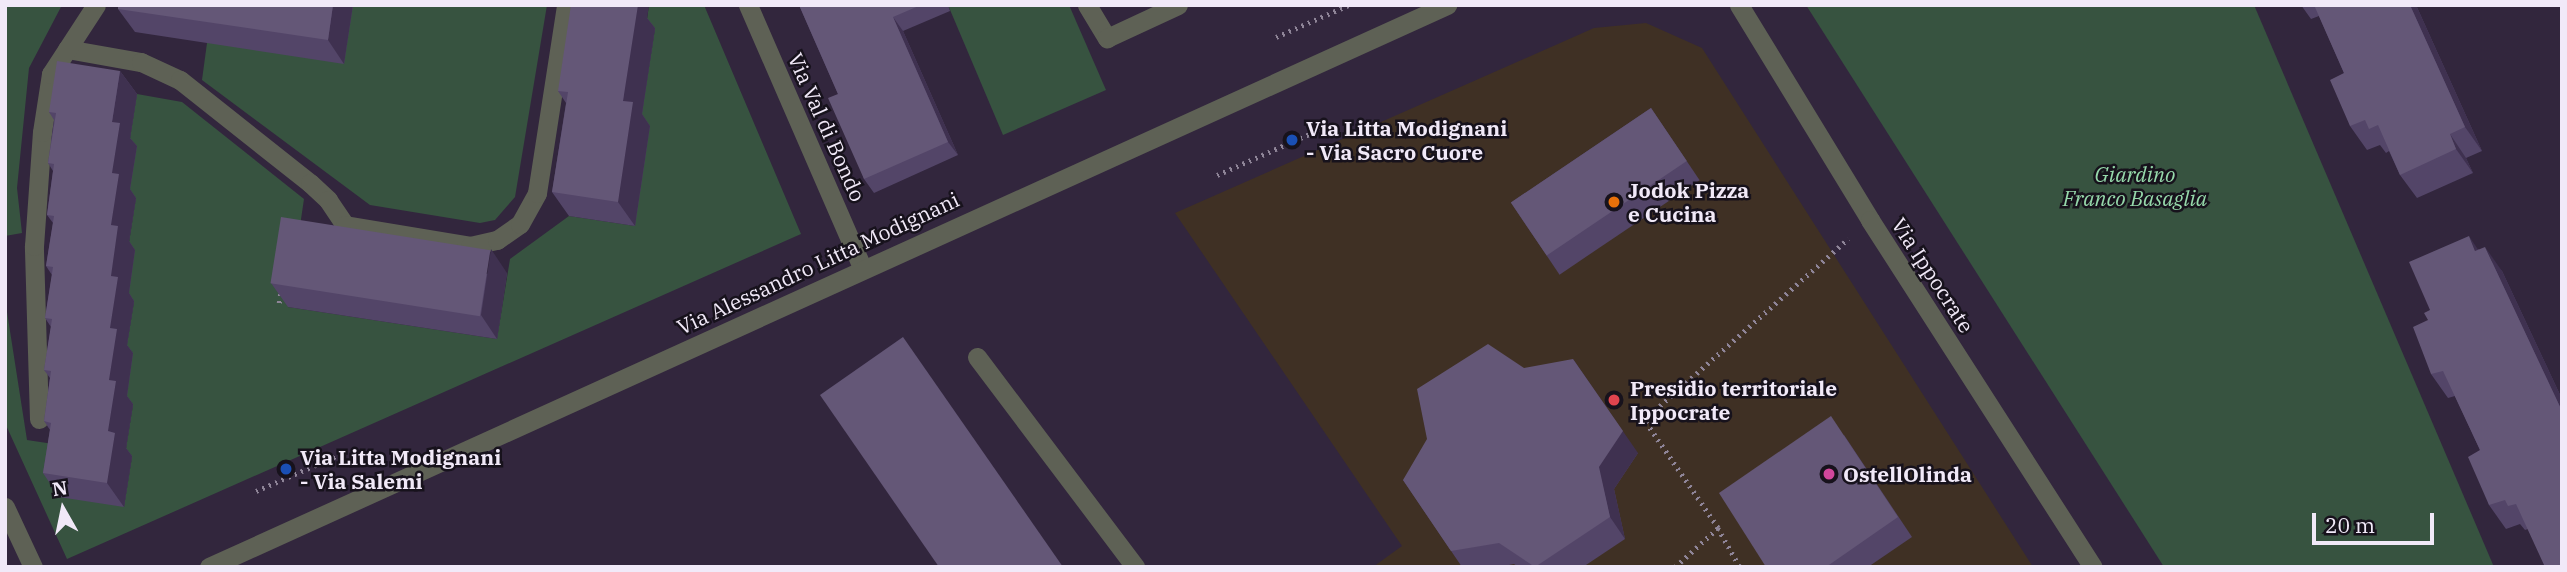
<!DOCTYPE html>
<style>
body{margin:0}
#map{position:relative;width:2567px;height:572px;overflow:hidden;background:#32263d;font-family:"IBM Plex Serif",serif}
div>[style]{position:absolute}
[style*='--x']{left:calc(var(--x)*1px);top:calc(var(--y)*1px);width:calc(var(--w)*1px);rotate:calc(var(--a)*1deg)}
.medical>*{inset:0;background:#3f3024}
.green>*{inset:0;background:#375340}
.path>*{height:4.5px;margin-top:-2.25px;transform-origin:0;background:repeating-linear-gradient(90deg,#8f8598 0 2px,transparent 0 7px)}
.service>*{height:19px;margin:-9.5px;padding:0 9.5px;transform-origin:9.5px;border-radius:9.5px;background:#5e6155}
.minor>*{height:19px;margin:-9.5px;padding:0 9.5px;transform-origin:9.5px;border-radius:9.5px;background:#5e6155}
.tertiary>*{height:19px;margin:-9.5px;padding:0 9.5px;transform-origin:9.5px;border-radius:9.5px;background:#5e6155}
.wall>*{inset:0;background:#534568;transform-origin:0 0}
.shaded-wall>*{inset:0;background:#3f3150}
.building>*{inset:0;background:#645777;transform-origin:0 0}
.dots>*{width:19px;height:19px;translate:-50% -50%;box-sizing:border-box;border:4px solid #17121c;border-radius:50%}
span{translate:-50% -50%;white-space:nowrap;text-align:center;line-height:1.15;-webkit-text-stroke:5px #17121c;paint-order:stroke}
.street-label{font-size:21px;color:#f1e9f8}
.poi-label{font-size:21px;color:#f1e9f8;font-weight:700}
.left{translate:0 -50%;text-align:left}
.park-label{font-size:21px;color:#96d9ab;font-style:italic}
.frame{position:absolute;inset:0;border:7px solid #f1e9f8;pointer-events:none}
.north{position:absolute;left:28px;top:474px;width:70px;height:70px;-webkit-text-stroke:5px #17121c;paint-order:stroke;rotate:351deg;font-size:19px;font-weight:700;line-height:28px;text-align:center;color:#f1e9f8}
.north::after{content:'';display:block;margin:auto;width:24px;height:32px;background:#f1e9f8;clip-path:polygon(50% 0,100% 100%,50% 72%,0 100%)}
.scale{position:absolute;left:2312px;top:513px;width:122px;height:32px;box-sizing:border-box;border:4px solid #f1e9f8;border-top:0;padding-left:9px;font-size:21px;line-height:24px;white-space:nowrap;color:#f1e9f8;-webkit-text-stroke:5px #17121c;paint-order:stroke}
</style>
<div id="map">
<div class="medical">
<i style="clip-path:polygon(1646px 23px,1702px 48px,2033px 567px,1373px 567px,1402px 546px,1175px 213px,1594px 28px)"></i>
</div>
<div class="green">
<i style="clip-path:polygon(5px 5px,62px 5px,29px 68px,17px 188px,22px 233px,5px 236px)"></i>
<i style="clip-path:polygon(353px 5px,547px 5px,515px 197px,495px 220px,480px 223px,370px 205px,202px 80px,207px 43px)"></i>
<i style="clip-path:polygon(649px 5px,704px 5px,801px 234px,67px 559px,5px 423px,5px 299px,27px 440px,60px 445px,124px 507px,132px 457px,125px 455px,133px 405px,126px 403px,126px 351px,134px 302px,127px 300px,128px 249px,136px 198px,129px 197px,129px 145px,137px 94px,182px 102px,304px 199px,288px 307px,497px 339px,510px 259px,569px 216px,635px 226px,640px 125px,655px 29px,646px 27px)"></i>
<i style="clip-path:polygon(948px 5px,1069px 5px,1106px 90px,1003px 135px)"></i>
<i style="clip-path:polygon(1806px 5px,2254px 5px,2494px 567px,2164px 567px)"></i>
</div>
<div class="path">
<i style="--x:1276;--y:37;--w:80;--a:-23.7"></i>
<i style="--x:1217;--y:175;--w:124;--a:-23.9"></i>
<i style="--x:279;--y:303;--w:12;--a:-81"></i>
<i style="--x:256;--y:491;--w:95;--a:-23.6"></i>
<i style="--x:1718;--y:528;--w:45;--a:60.6"></i>
<i style="--x:1675;--y:567;--w:58;--a:-42.2"></i>
<i style="--x:1718;--y:528;--w:131;--a:-124.4"></i>
<i style="--x:1644;--y:420;--w:273;--a:-41.6"></i>
</div>
<div class="service">
<i style="--x:1087;--y:5;--w:39;--a:59"></i>
<i style="--x:1107;--y:38;--w:78;--a:-24.9"></i>
<i style="--x:67;--y:49;--w:75;--a:10"></i>
<i style="--x:141;--y:62;--w:43;--a:24.8"></i>
<i style="--x:180;--y:80;--w:166;--a:38.4"></i>
<i style="--x:310;--y:183;--w:25;--a:43"></i>
<i style="--x:328;--y:200;--w:30;--a:56"></i>
<i style="--x:345;--y:225;--w:127;--a:9.5"></i>
<i style="--x:470;--y:246;--w:28;--a:-13"></i>
<i style="--x:497;--y:240;--w:28;--a:-35"></i>
<i style="--x:520;--y:224;--w:35;--a:-61"></i>
<i style="--x:537;--y:193;--w:190;--a:-81.2"></i>
<i style="--x:977;--y:357;--w:263;--a:53"></i>
<i style="--x:39;--y:419;--w:173;--a:-91.7"></i>
<i style="--x:34;--y:246;--w:114;--a:-86"></i>
<i style="--x:42;--y:132;--w:59;--a:-81.2"></i>
<i style="--x:51;--y:74;--w:82;--a:-56.9"></i>
</div>
<div class="minor">
<i style="--x:748;--y:5;--w:286;--a:66.5"></i>
<i style="--x:1739;--y:5;--w:252;--a:58.6"></i>
<i style="--x:1870;--y:220;--w:412;--a:57.3"></i>
<i style="--x:5;--y:507;--w:66;--a:65"></i>
</div>
<div class="tertiary">
<i style="--x:209;--y:567;--w:1360;--a:-24.42"></i>
</div>
<div class="wall">
<i style="clip-path:polygon(353px 5px,344px 64px,135px 32px,118px 9px)"></i>
<i style="clip-path:polygon(799px 5px,948px 5px,950px 11px,903px 31px,958px 155px,874px 193px,864px 179px,838px 94px)"></i>
<i style="clip-path:polygon(2301px 5px,2416px 5px,2482px 151px,2466px 158px,2473px 173px,2417px 198px,2400px 175px,2389px 151px,2386px 153px,2380px 145px,2367px 150px,2350px 126px,2344px 73px,2319px 16px,2311px 19px)"></i>
<i style="clip-path:polygon(647px 18px,655px 28px,642px 114px,650px 126px,635px 226px,569px 216px,552px 192px,566px 103px,558px 91px)"></i>
<i style="clip-path:polygon(120px 71px,137px 94px,130px 138px,137px 146px,130px 189px,136px 198px,129px 241px,135px 250px,129px 293px,134px 301px,127px 345px,133px 353px,127px 396px,133px 404px,126px 448px,132px 456px,124px 507px,59px 497px,43px 473px,50px 430px,44px 421px,50px 378px,44px 370px,51px 327px,45px 318px,52px 275px,46px 266px,53px 223px,47px 215px,53px 171px,48px 163px,54px 120px,49px 112px)"></i>
<i style="left:1651px;top:108px;width:87px;height:169px;rotate:56deg"></i>
<i style="clip-path:polygon(2478px 249px,2502px 271px,2562px 399px,2562px 567px,2528px 529px,2525px 530px,2520px 524px,2506px 529px,2489px 505px,2480px 450px,2455px 396px,2448px 398px,2431px 374px,2430px 310px)"></i>
<i style="clip-path:polygon(507px 273px,497px 339px,288px 307px,271px 283px)"></i>
<i style="clip-path:polygon(1844px 435px,1912px 537px,1868px 567px,1766px 567px)"></i>
<i style="clip-path:polygon(1638px 453px,1614px 489px,1625px 539px,1583px 567px,1518px 567px,1514px 564px,1499px 567px,1462px 567px,1403px 480px)"></i>
</div>
<div class="shaded-wall">
<i style="clip-path:polygon(333px 5px,353px 5px,344px 64px,328px 40px)"></i>
<i style="clip-path:polygon(631px 5px,649px 5px,647px 18px,655px 28px,642px 114px,650px 126px,635px 226px,618px 202px,623px 101px)"></i>
<i style="clip-path:polygon(2410px 5px,2416px 5px,2482px 151px,2465px 127px)"></i>
<i style="clip-path:polygon(893px 17px,903px 31px,958px 155px,948px 142px)"></i>
<i style="clip-path:polygon(120px 71px,137px 94px,130px 138px,137px 146px,130px 189px,136px 198px,129px 241px,135px 250px,129px 293px,134px 301px,127px 345px,133px 353px,127px 396px,133px 404px,126px 448px,132px 456px,124px 507px,107px 483px,112px 122px)"></i>
<i style="clip-path:polygon(2450px 134px,2466px 158px,2473px 173px,2456px 149px)"></i>
<i style="clip-path:polygon(2469px 236px,2485px 260px,2475px 251px)"></i>
<i style="clip-path:polygon(2485px 247px,2502px 271px,2562px 399px,2562px 411px)"></i>
<i style="clip-path:polygon(491px 249px,507px 273px,497px 339px,481px 315px)"></i>
<i style="clip-path:polygon(1573px 359px,1638px 453px,1614px 489px,1625px 539px,1610px 517px)"></i>
</div>
<div class="building">
<i style="clip-path:polygon(118px 5px,333px 5px,328px 40px,118px 9px)"></i>
<i style="clip-path:polygon(571px 5px,638px 5px,623px 101px,633px 102px,618px 202px,552px 192px,568px 92px,558px 91px)"></i>
<i style="clip-path:polygon(799px 5px,921px 5px,893px 17px,948px 142px,864px 179px,828px 98px,838px 94px)"></i>
<i style="clip-path:polygon(2314px 5px,2410px 5px,2465px 127px,2450px 134px,2456px 149px,2400px 175px,2378px 125px,2369px 129px,2365px 120px,2350px 126px,2330px 80px,2344px 73px)"></i>
<i style="clip-path:polygon(57px 61px,120px 71px,112px 122px,120px 123px,112px 173px,119px 174px,111px 225px,118px 226px,111px 276px,118px 277px,110px 328px,117px 329px,109px 380px,116px 381px,108px 431px,115px 433px,107px 483px,43px 473px,51px 423px,44px 421px,51px 371px,44px 370px,52px 319px,45px 318px,53px 267px,46px 266px,54px 216px,47px 215px,54px 164px,48px 163px,56px 113px,49px 112px)"></i>
<i style="left:1651px;top:108px;width:64px;height:169px;rotate:56deg"></i>
<i style="left:281px;top:217px;width:212px;height:67px;rotate:9deg"></i>
<i style="clip-path:polygon(2469px 236px,2475px 251px,2485px 247px,2562px 411px,2562px 567px,2545px 567px,2516px 504px,2508px 506px,2505px 500px,2489px 505px,2468px 457px,2480px 450px,2443px 371px,2431px 374px,2413px 327px,2428px 320px,2424px 313px,2430px 310px,2409px 262px)"></i>
<i style="clip-path:polygon(903px 337px,1063px 567px,939px 567px,820px 395px)"></i>
<i style="clip-path:polygon(1488px 344px,1524px 368px,1573px 359px,1623px 431px,1599px 467px,1610px 517px,1535px 567px,1499px 543px,1451px 551px,1403px 480px,1427px 439px,1417px 389px)"></i>
<i style="clip-path:polygon(1831px 416px,1898px 517px,1826px 567px,1766px 567px,1719px 493px)"></i>
</div>
<div class="dots">
<i style="left:1292px;top:140px;background:#1a4fb4"></i>
<i style="left:1614px;top:202px;background:#e8710a"></i>
<i style="left:1614px;top:400px;background:#e0444e"></i>
<i style="left:286px;top:469px;background:#1a4fb4"></i>
<i style="left:1829px;top:474px;background:#d1479c"></i>
</div>
<div class="street-label">
<span style="left:827px;top:127px;rotate:66deg">Via Val di Bondo</span>
<span style="left:818px;top:263px;rotate:-25deg">Via Alessandro Litta Modignani</span>
<span style="left:1933px;top:275px;rotate:57deg">Via Ippocrate</span>
</div>
<div class="poi-label">
<span class="left" style="left:1306px;top:140px">Via Litta Modignani<br>- Via Sacro Cuore</span>
<span class="left" style="left:1628px;top:202px">Jodok Pizza<br>e Cucina</span>
<span class="left" style="left:1630px;top:400px">Presidio territoriale<br>Ippocrate</span>
<span class="left" style="left:300px;top:469px">Via Litta Modignani<br>- Via Salemi</span>
<span class="left" style="left:1843px;top:474px">OstellOlinda</span>
</div>
<div class="park-label">
<span style="left:2135px;top:186px">Giardino<br>Franco Basaglia</span>
</div>
<div class="frame"></div>
<div class="north">N</div>
<div class="scale">20 m</div>
</div>
